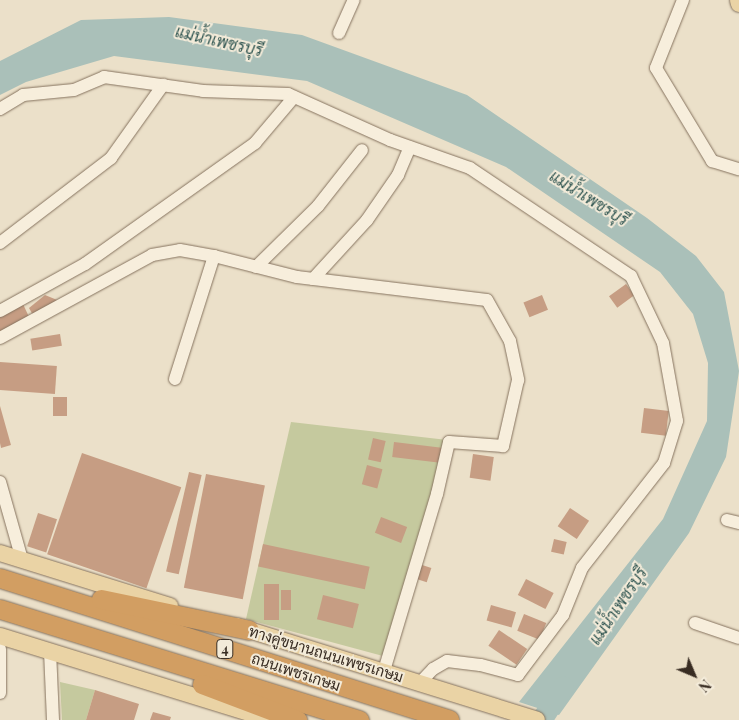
<!DOCTYPE html>
<meta charset="utf-8">
<style>
body{margin:0}
#map{position:relative;width:739px;height:720px;overflow:hidden;background:#ebe0c9;font-family:"Playfair Display",Sarabun,serif}
div>[style]{position:absolute}
[style*='--x']{left:calc(var(--x)*1px);top:calc(var(--y)*1px);width:calc(var(--w)*1px);rotate:calc(var(--a)*1deg)}
.green>*{inset:0;background:#c5c99e}
.water>*{inset:0;background:#aac0b9}
.river>*{height:21px;margin:-10.5px;padding:0 10.5px;transform-origin:10.5px;border-radius:10.5px;background:#aac0b9}
.building>*{inset:0;background:#c69d83;transform-origin:0 0}
.roads{filter:drop-shadow(0 0 1px #86735f) drop-shadow(0 0 1px #86735f)}
.minor>*{height:12px;margin:-6px;padding:0 6px;transform-origin:6px;border-radius:6px;background:#f7eedc}
.major>*{height:16px;margin:-8px;padding:0 8px;transform-origin:8px;border-radius:8px;background:#ead3a5}
.highway>*{height:19px;margin:-9.5px;padding:0 9.5px;transform-origin:9.5px;border-radius:9.5px;background:#d29e62}
span{translate:-50% -50%;white-space:nowrap;text-align:center;line-height:1.15;-webkit-text-stroke:4px #f3ebd9;paint-order:stroke}
.shield-label span{padding:1px 4px;background:#f3ebd9;border:1px solid;border-radius:4px;-webkit-text-stroke-width:0}
.shield-label{font-size:14px;color:#382c22;font-weight:700}
.street-label{font-size:15px;color:#382c22}
.water-label{font-size:16px;color:#325753;font-style:italic}
.north{position:absolute;left:669px;top:650px;width:50px;height:50px;-webkit-text-stroke:4px #f3ebd9;paint-order:stroke;rotate:135deg;font-size:14px;font-weight:700;line-height:20px;text-align:center;color:#382c22}
.north::after{content:'';display:block;margin:auto;width:18px;height:22px;background:#382c22;clip-path:polygon(50% 0,100% 100%,50% 72%,0 100%)}
</style>
<div id="map">
<div class="green">
<i style="clip-path:polygon(291px 422px,456px 441px,383px 656px,246px 619px)"></i>
<i style="clip-path:polygon(60px 682px,95px 690px,86px 720px,62px 720px)"></i>
</div>
<div class="water">
<i style="clip-path:polygon(169px 17px,302px 35px,467px 95px,647px 218px,696px 256px,724px 292px,739px 371px,726px 457px,689px 533px,559px 715px,519px 702px,663px 519px,707px 421px,708px 363px,693px 314px,660px 272px,506px 167px,307px 81px,114px 56px,26px 82px,0 95px,0 61px,81px 20px)"></i>
</div>
<div class="river">
<i style="--x:541;--y:720;--w:40;--a:-57.1"></i>
</div>
<div class="building">
<i style="left:626px;top:284px;width:14px;height:21px;rotate:54deg"></i>
<i style="clip-path:polygon(45px 295px,62px 302px,34px 317px,29px 308px)"></i>
<i style="left:542px;top:295px;width:16px;height:20px;rotate:68deg"></i>
<i style="clip-path:polygon(22px 302px,30px 319px,0 335px,0 316px)"></i>
<i style="left:60px;top:334px;width:12px;height:30px;rotate:81deg"></i>
<i style="left:0;top:362px;width:57px;height:28px;rotate:4deg"></i>
<i style="left:53px;top:397px;width:14px;height:19px"></i>
<i style="clip-path:polygon(0 406px,11px 445px,1px 448px,0 443px)"></i>
<i style="left:644px;top:408px;width:25px;height:25px;rotate:7deg"></i>
<i style="left:373px;top:438px;width:13px;height:22px;rotate:13deg"></i>
<i style="left:394px;top:442px;width:48px;height:15px;rotate:7deg"></i>
<i style="left:82px;top:453px;width:105px;height:107px;rotate:19deg"></i>
<i style="left:473px;top:454px;width:21px;height:24px;rotate:8deg"></i>
<i style="left:367px;top:465px;width:16px;height:20px;rotate:15deg"></i>
<i style="left:189px;top:472px;width:13px;height:102px;rotate:13deg"></i>
<i style="left:206px;top:474px;width:60px;height:116px;rotate:11deg"></i>
<i style="left:570px;top:508px;width:23px;height:22px;rotate:34deg"></i>
<i style="left:38px;top:513px;width:20px;height:35px;rotate:18deg"></i>
<i style="left:381px;top:517px;width:28px;height:17px;rotate:21deg"></i>
<i style="left:554px;top:539px;width:13px;height:13px;rotate:13deg"></i>
<i style="left:263px;top:544px;width:109px;height:23px;rotate:12deg"></i>
<i style="left:419px;top:564px;width:13px;height:15px;rotate:18deg"></i>
<i style="left:526px;top:579px;width:31px;height:18px;rotate:27deg"></i>
<i style="left:264px;top:584px;width:15px;height:36px"></i>
<i style="left:281px;top:590px;width:10px;height:20px"></i>
<i style="left:323px;top:595px;width:37px;height:25px;rotate:14deg"></i>
<i style="left:491px;top:605px;width:26px;height:16px;rotate:16deg"></i>
<i style="left:524px;top:614px;width:24px;height:18px;rotate:22deg"></i>
<i style="left:499px;top:630px;width:34px;height:19px;rotate:34deg"></i>
<i style="clip-path:polygon(95px 690px,139px 704px,134px 720px,86px 720px)"></i>
<i style="clip-path:polygon(153px 712px,171px 717px,170px 720px,150px 720px)"></i>
</div>
<div class="roads">
<div class="minor">
<i style="--x:683;--y:0;--w:73;--a:111.7"></i>
<i style="--x:656;--y:68;--w:109;--a:58.9"></i>
<i style="--x:712;--y:161;--w:28;--a:17"></i>
<i style="--x:339;--y:33;--w:36;--a:-66"></i>
<i style="--x:0;--y:109;--w:27;--a:-31"></i>
<i style="--x:23;--y:95;--w:51;--a:-5.6"></i>
<i style="--x:74;--y:90;--w:33;--a:-23"></i>
<i style="--x:104;--y:77;--w:100;--a:8"></i>
<i style="--x:203;--y:91;--w:85;--a:2"></i>
<i style="--x:288;--y:94;--w:112;--a:24.3"></i>
<i style="--x:390;--y:140;--w:85;--a:19.3"></i>
<i style="--x:470;--y:168;--w:194;--a:33.9"></i>
<i style="--x:631;--y:276;--w:74;--a:64.5"></i>
<i style="--x:663;--y:343;--w:79;--a:79.8"></i>
<i style="--x:677;--y:421;--w:44;--a:107.2"></i>
<i style="--x:664;--y:463;--w:133;--a:128"></i>
<i style="--x:582;--y:568;--w:51;--a:112"></i>
<i style="--x:563;--y:615;--w:75;--a:126.9"></i>
<i style="--x:518;--y:675;--w:39;--a:-165"></i>
<i style="--x:480;--y:665;--w:33;--a:-173"></i>
<i style="--x:447;--y:661;--w:16;--a:150"></i>
<i style="--x:433;--y:669;--w:18;--a:133"></i>
<i style="--x:0;--y:243;--w:140;--a:-37.4"></i>
<i style="--x:111;--y:158;--w:90;--a:-54.5"></i>
<i style="--x:256;--y:267;--w:87;--a:-44.5"></i>
<i style="--x:318;--y:206;--w:71;--a:-51.8"></i>
<i style="--x:313;--y:279;--w:80;--a:-47.5"></i>
<i style="--x:367;--y:220;--w:55;--a:-55.4"></i>
<i style="--x:398;--y:175;--w:30;--a:-67"></i>
<i style="--x:0;--y:311;--w:97;--a:-28.9"></i>
<i style="--x:85;--y:264;--w:209;--a:-35.4"></i>
<i style="--x:255;--y:143;--w:60;--a:-49.7"></i>
<i style="--x:0;--y:338;--w:173;--a:-28.6"></i>
<i style="--x:152;--y:255;--w:28;--a:-10"></i>
<i style="--x:180;--y:250;--w:35;--a:10"></i>
<i style="--x:214;--y:256;--w:86;--a:14.2"></i>
<i style="--x:297;--y:277;--w:191;--a:6.9"></i>
<i style="--x:487;--y:300;--w:47;--a:60.7"></i>
<i style="--x:510;--y:341;--w:40;--a:78"></i>
<i style="--x:518;--y:380;--w:68;--a:102.8"></i>
<i style="--x:503;--y:446;--w:54;--a:-175.8"></i>
<i style="--x:449;--y:442;--w:53;--a:103"></i>
<i style="--x:437;--y:494;--w:185;--a:106.7"></i>
<i style="--x:175;--y:379;--w:129;--a:-72.4"></i>
<i style="--x:0;--y:482;--w:81;--a:74.2"></i>
<i style="--x:727;--y:520;--w:12;--a:14"></i>
<i style="--x:695;--y:623;--w:46;--a:18.8"></i>
<i style="--x:0;--y:649;--w:44;--a:90"></i>
<i style="--x:50;--y:651;--w:69;--a:87.5"></i>
</div>
<div class="major">
<i style="--x:738;--y:0;--w:4;--a:76"></i>
<i style="--x:0;--y:553;--w:178;--a:17.3"></i>
<i style="--x:236;--y:626;--w:315;--a:17.3"></i>
<i style="--x:0;--y:636;--w:284;--a:17.2"></i>
</div>
<div class="highway">
<i style="--x:0;--y:578;--w:471;--a:17.5"></i>
<i style="--x:101;--y:599;--w:151;--a:11.8"></i>
<i style="--x:0;--y:609;--w:376;--a:17.2"></i>
<i style="--x:202;--y:684;--w:102;--a:20.8"></i>
</div>
</div>
<div class="shield-label">
<span style="left:225px;top:649px">4</span>
</div>
<div class="street-label">
<span style="left:326px;top:654px;rotate:17deg">ทางคู่ขนานถนนเพชรเกษม</span>
<span style="left:296px;top:672px;rotate:18deg">ถนนเพชรเกษม</span>
</div>
<div class="water-label">
<span style="left:219px;top:41px;rotate:13deg">แม่น้ำเพชรบุรี</span>
<span style="left:589px;top:198px;rotate:32deg">แม่น้ำเพชรบุรี</span>
<span style="left:618px;top:606px;rotate:-56deg">แม่น้ำเพชรบุรี</span>
</div>
<div class="north">N</div>
</div>
